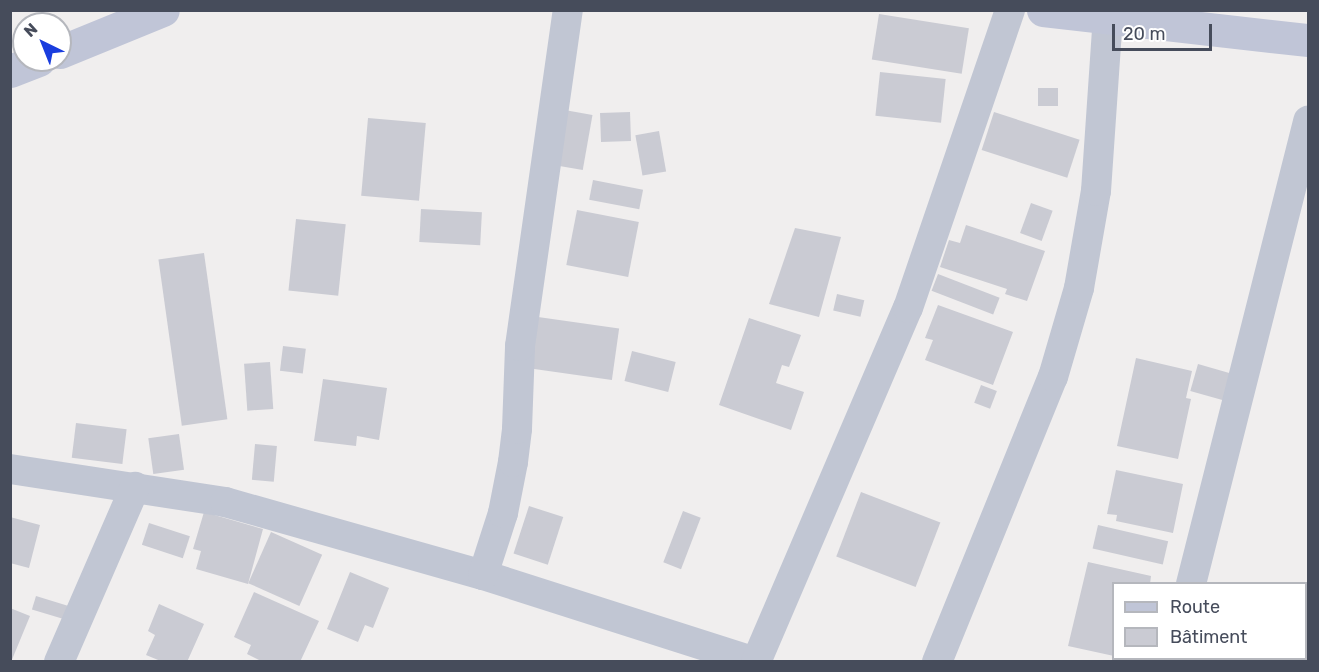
<!DOCTYPE html>
<meta charset="utf-8">
<style>
body{margin:0}
#map{position:relative;width:1319px;height:672px;overflow:hidden;background:#f0eeee;font-family:Rubik,sans-serif}
div>[style]{position:absolute}
[style*='--x']{left:calc(var(--x)*1px);top:calc(var(--y)*1px);width:calc(var(--w)*1px);rotate:calc(var(--a)*1deg)}
.building>*{inset:0;background:#cacbd3;transform-origin:0 0}
.street>*{height:30px;margin:-15px;padding:0 15px;transform-origin:15px;border-radius:15px;background:#c1c6d3}
.secondary>*{height:33px;margin:-16.5px;padding:0 16.5px;transform-origin:16.5px;border-radius:16.5px;background:#c0c5d7}
span{translate:-50% -50%;white-space:nowrap;text-align:center;line-height:1.15;-webkit-text-stroke:6px #fff;paint-order:stroke}
.frame{position:absolute;inset:0;border:12px solid #464c5b;pointer-events:none}
.legend{position:absolute;left:1112px;top:582px;width:195px;height:78px;box-sizing:border-box;background:#fff;border:2px solid #b5b7bd;margin:0;padding:8px 10px;list-style:none;font-size:18px;color:#464c5b}
.legend li{display:flex;align-items:center;gap:12px;height:30px}
.legend b{width:30px;border:2px solid #b5b7bd}
.north{position:absolute;left:12px;top:12px;width:60px;height:60px;box-sizing:border-box;background:#fff;border:2px solid #b5b7bd;border-radius:50%;rotate:317deg;font-size:16px;font-weight:700;line-height:24px;text-align:center;color:#464c5b}
.north::after{content:'';display:block;margin:auto;width:21px;height:27px;background:#1a3dde;clip-path:polygon(50% 0,100% 100%,50% 72%,0 100%)}
.scale{position:absolute;left:1112px;top:24px;width:100px;height:27px;box-sizing:border-box;border:3px solid #464c5b;border-top:0;padding-left:8px;font-size:18px;line-height:21px;white-space:nowrap;color:#464c5b;-webkit-text-stroke:4px #fff;paint-order:stroke}
</style>
<div id="map">
<div class="building">
<i style="left:879px;top:14px;width:91px;height:46px;rotate:9deg"></i>
<i style="left:880px;top:72px;width:66px;height:44px;rotate:6deg"></i>
<i style="left:1058px;top:88px;width:18px;height:20px;rotate:90deg"></i>
<i style="left:559px;top:109px;width:34px;height:56px;rotate:10deg"></i>
<i style="left:630px;top:112px;width:29px;height:30px;rotate:88deg"></i>
<i style="left:994px;top:112px;width:90px;height:40px;rotate:18deg"></i>
<i style="left:368px;top:118px;width:58px;height:78px;rotate:5deg"></i>
<i style="left:659px;top:131px;width:41px;height:24px;rotate:80deg"></i>
<i style="left:593px;top:180px;width:51px;height:20px;rotate:11deg"></i>
<i style="left:1031px;top:203px;width:23px;height:32px;rotate:20deg"></i>
<i style="left:421px;top:209px;width:61px;height:33px;rotate:3deg"></i>
<i style="left:577px;top:210px;width:63px;height:56px;rotate:11deg"></i>
<i style="left:296px;top:219px;width:50px;height:72px;rotate:6deg"></i>
<i style="clip-path:polygon(966px 225px,1045px 251px,1027px 301px,1005px 294px,1007px 289px,940px 267px,949px 240px,960px 243px)"></i>
<i style="clip-path:polygon(795px 228px,841px 237px,819px 317px,769px 304px)"></i>
<i style="left:204px;top:253px;width:168px;height:46px;rotate:82deg"></i>
<i style="left:938px;top:274px;width:66px;height:18px;rotate:21deg"></i>
<i style="left:837px;top:294px;width:28px;height:17px;rotate:13deg"></i>
<i style="clip-path:polygon(938px 305px,1013px 332px,993px 385px,925px 360px,933px 340px,925px 338px)"></i>
<i style="left:531px;top:316px;width:89px;height:52px;rotate:8deg"></i>
<i style="clip-path:polygon(749px 318px,801px 335px,789px 367px,782px 365px,776px 383px,804px 392px,791px 430px,719px 405px)"></i>
<i style="left:283px;top:346px;width:23px;height:25px;rotate:7deg"></i>
<i style="left:632px;top:351px;width:45px;height:31px;rotate:14deg"></i>
<i style="clip-path:polygon(1136px 358px,1192px 371px,1186px 398px,1191px 399px,1178px 459px,1117px 446px)"></i>
<i style="left:270px;top:362px;width:47px;height:26px;rotate:86deg"></i>
<i style="left:1198px;top:364px;width:37px;height:28px;rotate:16deg"></i>
<i style="clip-path:polygon(323px 379px,387px 388px,379px 440px,357px 436px,356px 446px,314px 441px)"></i>
<i style="left:981px;top:385px;width:17px;height:19px;rotate:21deg"></i>
<i style="left:76px;top:423px;width:51px;height:35px;rotate:7deg"></i>
<i style="left:179px;top:434px;width:36px;height:31px;rotate:82deg"></i>
<i style="left:255px;top:444px;width:22px;height:36px;rotate:5deg"></i>
<i style="clip-path:polygon(1116px 470px,1183px 484px,1173px 533px,1116px 521px,1117px 515px,1107px 514px)"></i>
<i style="left:861px;top:492px;width:85px;height:69px;rotate:21deg"></i>
<i style="left:529px;top:506px;width:36px;height:50px;rotate:18deg"></i>
<i style="left:683px;top:511px;width:19px;height:55px;rotate:21deg"></i>
<i style="clip-path:polygon(204px 512px,263px 529px,248px 584px,196px 569px,201px 551px,193px 549px)"></i>
<i style="clip-path:polygon(10px 517px,40px 525px,29px 568px,10px 563px)"></i>
<i style="left:149px;top:523px;width:43px;height:23px;rotate:18deg"></i>
<i style="left:1098px;top:525px;width:72px;height:24px;rotate:13deg"></i>
<i style="left:271px;top:532px;width:56px;height:56px;rotate:24deg"></i>
<i style="clip-path:polygon(1088px 562px,1151px 576px,1150px 584px,1114px 584px,1114px 656px,1068px 646px)"></i>
<i style="clip-path:polygon(350px 572px,389px 588px,373px 628px,365px 625px,358px 642px,327px 629px)"></i>
<i style="clip-path:polygon(254px 592px,319px 621px,300px 662px,263px 662px,247px 654px,251px 645px,234px 637px)"></i>
<i style="left:36px;top:596px;width:34px;height:14px;rotate:17deg"></i>
<i style="clip-path:polygon(159px 604px,204px 624px,187px 662px,163px 662px,146px 655px,155px 635px,148px 631px)"></i>
<i style="clip-path:polygon(10px 608px,30px 616px,11px 662px,10px 662px)"></i>
</div>
<div class="street">
<i style="--x:10;--y:469;--w:218;--a:8.7"></i>
<i style="--x:225;--y:502;--w:268;--a:15.8"></i>
<i style="--x:483;--y:575;--w:286;--a:17.7"></i>
<i style="--x:483;--y:575;--w:65;--a:-72.1"></i>
<i style="--x:503;--y:513;--w:52;--a:-78.9"></i>
<i style="--x:513;--y:462;--w:33;--a:-83"></i>
<i style="--x:517;--y:429;--w:83;--a:-87.9"></i>
<i style="--x:520;--y:346;--w:339;--a:-81.9"></i>
<i style="--x:1191;--y:584;--w:478;--a:-75.8"></i>
<i style="--x:59;--y:662;--w:191;--a:-66.5"></i>
<i style="--x:756;--y:662;--w:385;--a:-66.8"></i>
<i style="--x:908;--y:308;--w:315;--a:-71.1"></i>
<i style="--x:937;--y:662;--w:308;--a:-67.9"></i>
<i style="--x:1053;--y:377;--w:93;--a:-73.7"></i>
<i style="--x:1079;--y:288;--w:98;--a:-80.1"></i>
<i style="--x:1096;--y:191;--w:175;--a:-86.1"></i>
<i style="--x:1171;--y:662;--w:4;--a:-76"></i>
</div>
<div class="secondary">
<i style="--x:1043;--y:10;--w:267;--a:6.5"></i>
<i style="--x:60;--y:52;--w:111;--a:-22.2"></i>
<i style="--x:10;--y:71;--w:31;--a:-21"></i>
</div>
<div class="frame"></div>
<ul class="legend">
<li><b style="height:8px;background:#c0c5d7"></b>Route</li>
<li><b style="height:16px;background:#cacbd3"></b>Bâtiment</li>
</ul>
<div class="north">N</div>
<div class="scale">20 m</div>
</div>
